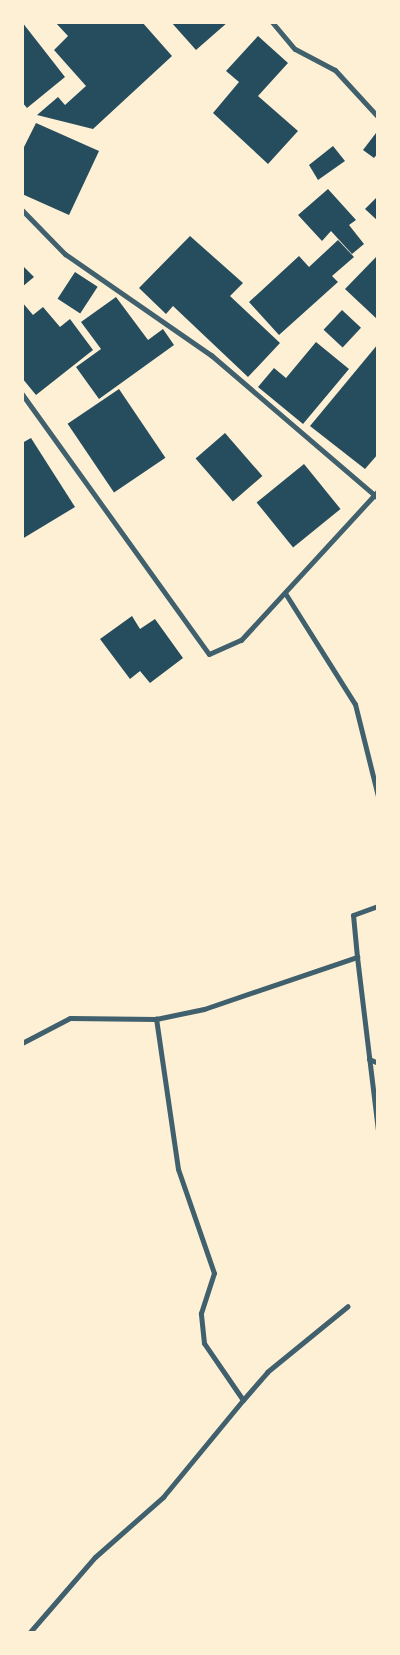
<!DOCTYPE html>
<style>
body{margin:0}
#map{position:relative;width:400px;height:1655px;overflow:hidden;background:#fdf0d5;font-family:Rubik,sans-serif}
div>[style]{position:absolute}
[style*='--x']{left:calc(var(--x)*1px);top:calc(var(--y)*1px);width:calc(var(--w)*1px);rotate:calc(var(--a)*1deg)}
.building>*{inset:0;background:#264d5e;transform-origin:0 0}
.minor>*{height:5px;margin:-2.5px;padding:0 2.5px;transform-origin:2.5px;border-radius:2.5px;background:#3f606c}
span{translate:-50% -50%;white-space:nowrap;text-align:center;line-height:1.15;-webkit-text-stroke:4px #fdf0d5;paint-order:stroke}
.frame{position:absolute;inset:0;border:24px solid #fdf0d5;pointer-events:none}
</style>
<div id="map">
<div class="building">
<i style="clip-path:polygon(22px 22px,65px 77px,27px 108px,22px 102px)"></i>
<i style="clip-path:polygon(55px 22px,142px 22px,172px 56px,93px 129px,37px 115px,58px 97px,65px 105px,86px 86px,54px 50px,68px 36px)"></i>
<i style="clip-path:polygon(171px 22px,228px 22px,196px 50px)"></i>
<i style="clip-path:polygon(258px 36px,288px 63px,258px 96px,298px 131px,268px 164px,213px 113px,239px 82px,226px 71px)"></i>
<i style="clip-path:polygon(36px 123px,99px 151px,69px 215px,22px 194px,22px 151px)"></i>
<i style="clip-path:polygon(376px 133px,378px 153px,374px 158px,363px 150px)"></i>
<i style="clip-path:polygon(333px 146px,345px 161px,318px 180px,309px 165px)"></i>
<i style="clip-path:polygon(328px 189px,356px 220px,349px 225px,364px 244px,352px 254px,331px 231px,322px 241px,298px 215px)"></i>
<i style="clip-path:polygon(378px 196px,378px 221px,365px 209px)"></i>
<i style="clip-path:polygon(190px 236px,243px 283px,230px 296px,280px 343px,248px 377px,173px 306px,166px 314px,139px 288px)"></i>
<i style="clip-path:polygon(338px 240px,354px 257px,332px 276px,338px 282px,279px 335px,249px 302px,299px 256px,309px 267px)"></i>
<i style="clip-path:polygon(378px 255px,378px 320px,345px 289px)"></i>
<i style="clip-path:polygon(22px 265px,34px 277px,22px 287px)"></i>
<i style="left:75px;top:272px;width:27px;height:32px;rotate:33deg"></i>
<i style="clip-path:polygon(116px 297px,148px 340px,163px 329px,174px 345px,99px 399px,76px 367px,101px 349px,81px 322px)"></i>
<i style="clip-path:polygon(22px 302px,33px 315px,43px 307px,60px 327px,70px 319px,93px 350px,36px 395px,22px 378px)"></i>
<i style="left:342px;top:310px;width:26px;height:27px;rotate:43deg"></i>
<i style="clip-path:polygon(316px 342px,349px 369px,303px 424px,258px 387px,274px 368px,286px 378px)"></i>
<i style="clip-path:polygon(378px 344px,378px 454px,365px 469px,310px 426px)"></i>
<i style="left:119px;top:389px;width:83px;height:62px;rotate:56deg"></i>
<i style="left:225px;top:433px;width:57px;height:39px;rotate:49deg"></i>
<i style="clip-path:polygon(31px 438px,75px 507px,22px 539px,22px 443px)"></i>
<i style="left:304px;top:464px;width:58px;height:61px;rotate:51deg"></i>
<i style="clip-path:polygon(132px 616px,140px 629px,155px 619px,183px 658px,150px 683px,140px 671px,130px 679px,100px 639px)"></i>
</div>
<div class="minor">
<i style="--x:272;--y:22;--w:35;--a:50"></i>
<i style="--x:295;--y:49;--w:45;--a:27.7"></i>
<i style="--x:335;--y:70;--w:64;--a:47.5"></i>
<i style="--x:22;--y:210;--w:62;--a:45.7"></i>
<i style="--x:65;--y:254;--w:178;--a:34.7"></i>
<i style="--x:211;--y:355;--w:220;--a:40.6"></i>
<i style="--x:22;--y:394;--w:320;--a:54.3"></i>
<i style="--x:209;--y:654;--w:35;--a:-24"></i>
<i style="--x:241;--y:640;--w:202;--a:-47.4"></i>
<i style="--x:285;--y:593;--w:131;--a:57.8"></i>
<i style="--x:355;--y:704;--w:95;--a:76"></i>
<i style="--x:357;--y:957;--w:174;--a:83.1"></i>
<i style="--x:22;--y:1043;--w:54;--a:-27.5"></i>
<i style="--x:70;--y:1018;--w:86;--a:0.7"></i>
<i style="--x:156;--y:1019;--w:49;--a:-11.8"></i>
<i style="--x:204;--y:1009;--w:162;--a:-18.8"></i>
<i style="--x:357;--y:957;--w:42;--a:-95.4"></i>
<i style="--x:353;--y:915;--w:27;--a:-20"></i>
<i style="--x:369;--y:1059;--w:10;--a:24"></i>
<i style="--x:243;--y:1400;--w:37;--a:-49"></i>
<i style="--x:267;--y:1372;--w:104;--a:-39.2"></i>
<i style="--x:30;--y:1632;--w:99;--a:-49.1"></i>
<i style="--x:95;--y:1557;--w:91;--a:-41.4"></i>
<i style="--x:163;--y:1497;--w:126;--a:-50.5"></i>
<i style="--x:243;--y:1400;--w:69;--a:-124.4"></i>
<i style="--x:204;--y:1343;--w:30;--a:-96"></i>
<i style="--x:201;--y:1313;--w:42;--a:-72"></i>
<i style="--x:214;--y:1273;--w:110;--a:-109.1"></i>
<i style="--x:178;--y:1169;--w:152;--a:-98.3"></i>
</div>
<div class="frame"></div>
</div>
